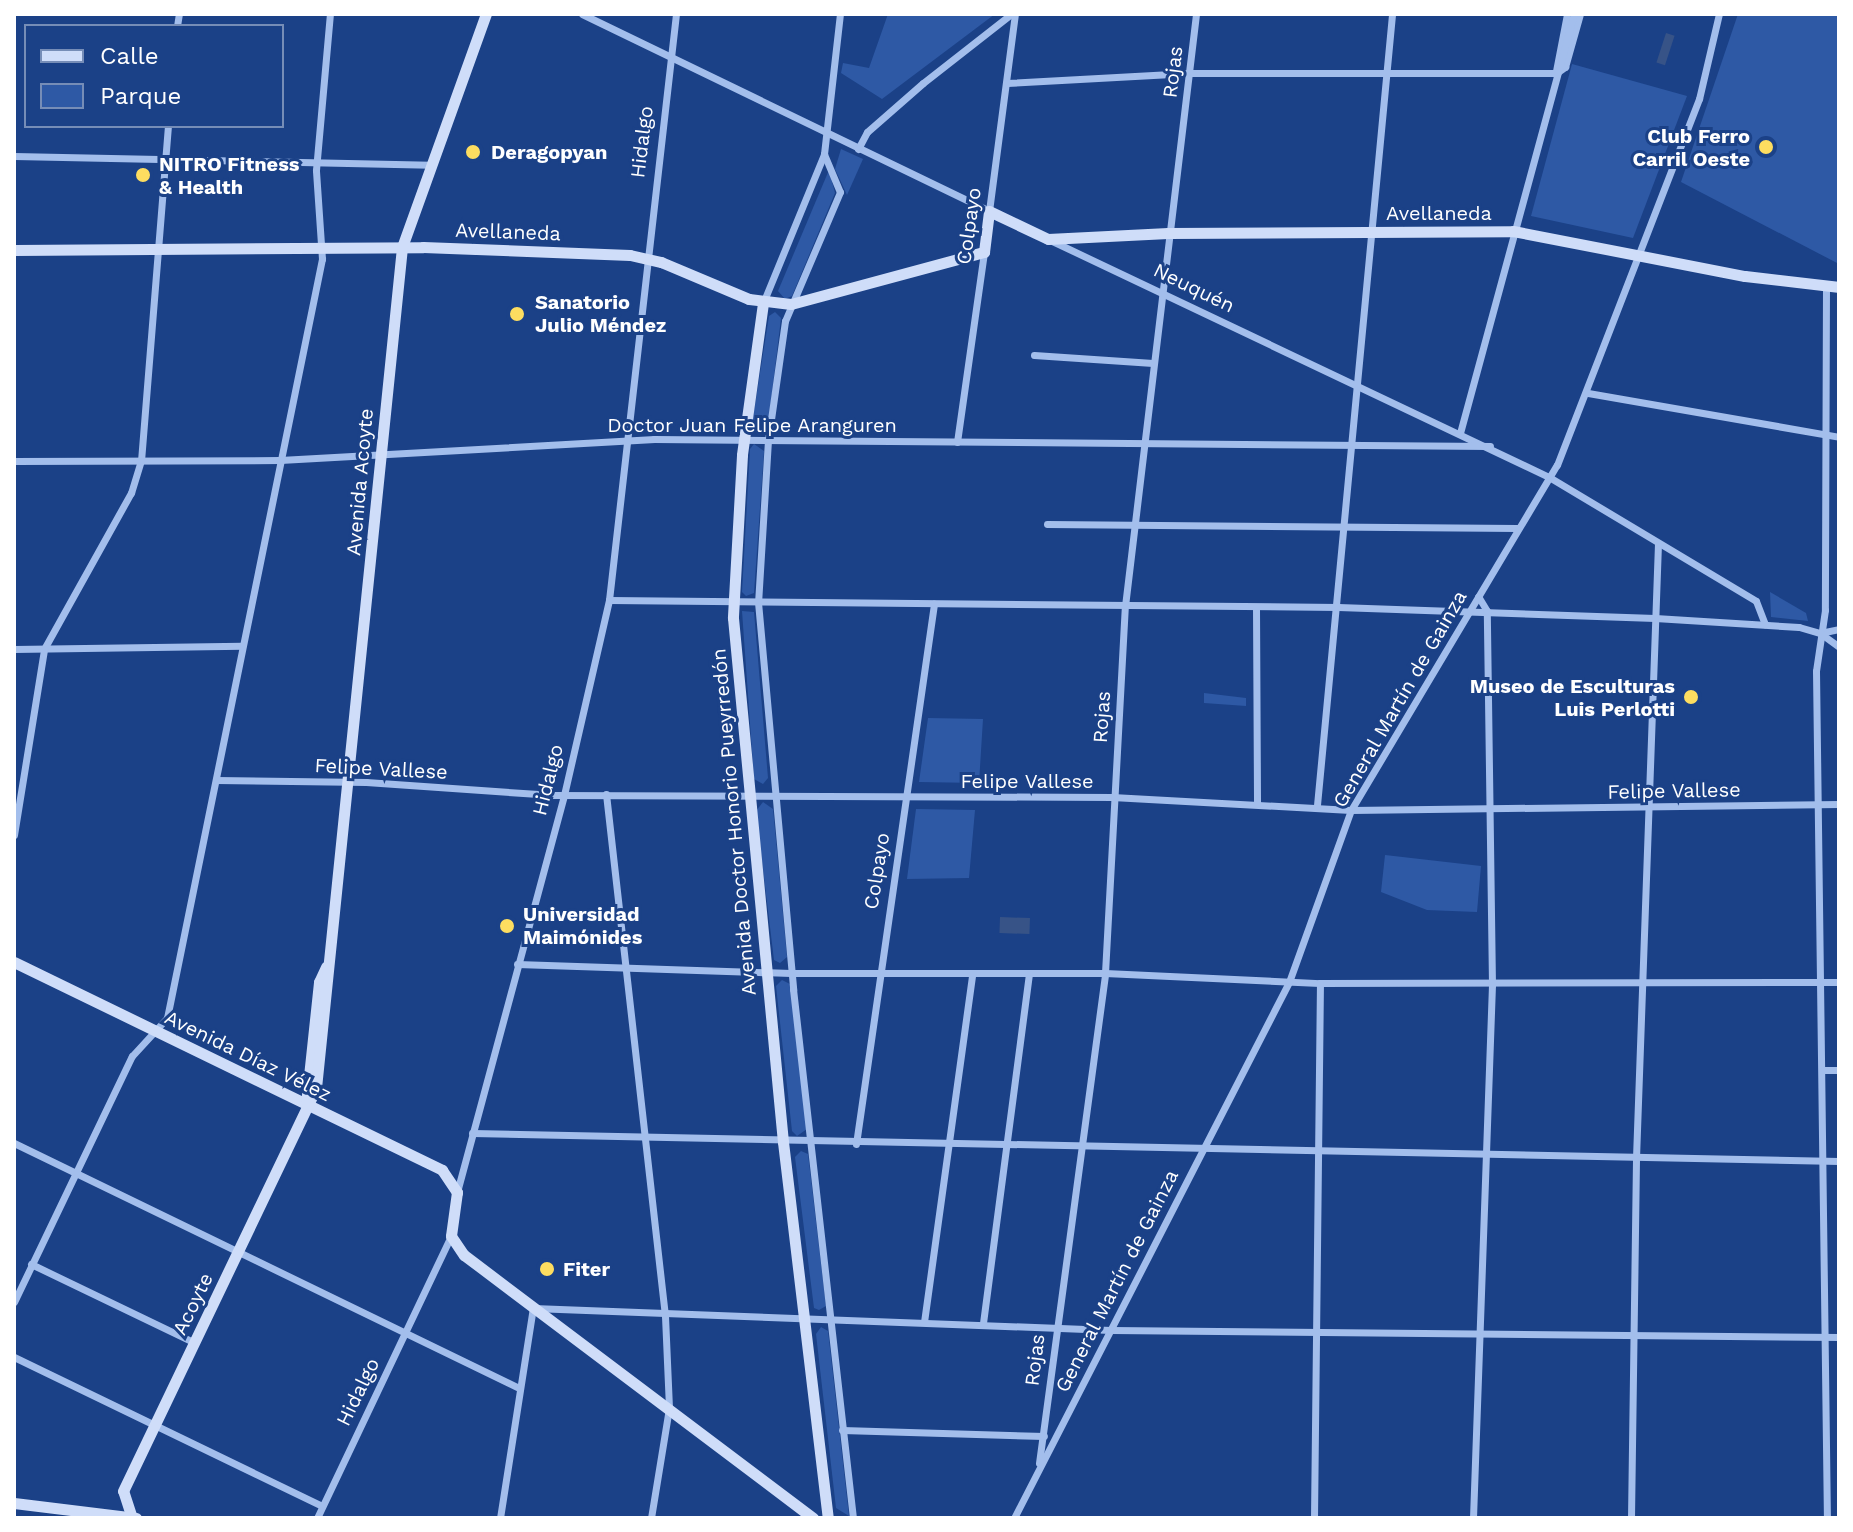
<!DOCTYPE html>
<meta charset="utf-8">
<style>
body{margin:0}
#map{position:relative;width:1853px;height:1532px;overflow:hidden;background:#1b4187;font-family:"Work Sans",sans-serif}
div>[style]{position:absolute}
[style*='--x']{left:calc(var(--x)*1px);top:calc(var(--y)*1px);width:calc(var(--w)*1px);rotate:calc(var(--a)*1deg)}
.green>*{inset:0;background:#2e59a5}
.water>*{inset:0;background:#375387;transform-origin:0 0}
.street>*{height:7px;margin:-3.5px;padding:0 3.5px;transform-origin:3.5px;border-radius:3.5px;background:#a3beec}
.secondary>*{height:11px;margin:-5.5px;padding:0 5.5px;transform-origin:5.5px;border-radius:5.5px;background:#cfddf9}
.dots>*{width:22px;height:22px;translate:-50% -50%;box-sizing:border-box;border:4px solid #1b4187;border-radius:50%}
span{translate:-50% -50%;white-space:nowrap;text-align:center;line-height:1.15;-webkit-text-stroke:6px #1b4187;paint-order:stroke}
.street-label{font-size:20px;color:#fff}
.poi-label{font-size:20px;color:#fff;font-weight:700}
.right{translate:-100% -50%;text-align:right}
.left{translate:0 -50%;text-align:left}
.frame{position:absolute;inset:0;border:16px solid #fff;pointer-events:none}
.legend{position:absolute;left:24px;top:24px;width:260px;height:104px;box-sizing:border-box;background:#1b4187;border:2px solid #768db7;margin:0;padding:10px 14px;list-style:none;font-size:24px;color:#fff}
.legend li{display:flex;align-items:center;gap:16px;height:40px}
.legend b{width:40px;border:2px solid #768db7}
</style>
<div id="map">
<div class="green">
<i style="clip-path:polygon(888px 14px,995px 14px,882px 99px,841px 73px,843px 63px,869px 68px)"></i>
<i style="clip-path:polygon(1738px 14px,1839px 14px,1839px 264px,1681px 182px)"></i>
<i style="clip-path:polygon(1572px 64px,1687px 96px,1633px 238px,1531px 216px)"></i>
<i style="clip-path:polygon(841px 149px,863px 159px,847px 195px,835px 169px)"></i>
<i style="clip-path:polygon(829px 170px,835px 193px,792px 296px,785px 299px,778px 291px)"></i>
<i style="clip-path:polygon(775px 312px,781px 318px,768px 426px,760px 431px,752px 424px,769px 316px)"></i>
<i style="clip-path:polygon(754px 444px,764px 451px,754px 593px,746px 596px,742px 592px,750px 449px)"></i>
<i style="clip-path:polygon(1770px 592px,1806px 613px,1808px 621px,1771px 617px)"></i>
<i style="clip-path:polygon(742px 611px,754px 612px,768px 778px,763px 784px,754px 779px)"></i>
<i style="clip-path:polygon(1204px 693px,1246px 698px,1246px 706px,1204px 703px)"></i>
<i style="clip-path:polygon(928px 718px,983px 719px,979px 783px,919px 782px)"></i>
<i style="clip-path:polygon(763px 802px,773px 809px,787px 957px,780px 963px,774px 960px,756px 811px)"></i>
<i style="clip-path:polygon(916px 809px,975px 810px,969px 878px,907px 879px)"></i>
<i style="clip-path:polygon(1385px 855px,1481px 866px,1477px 912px,1427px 910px,1381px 892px)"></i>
<i style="clip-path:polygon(782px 980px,790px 984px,807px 1129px,797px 1136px,792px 1131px,776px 986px)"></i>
<i style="clip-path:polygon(801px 1151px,808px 1154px,826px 1306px,819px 1310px,814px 1308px,795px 1157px)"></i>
<i style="clip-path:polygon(821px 1327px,828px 1331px,849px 1516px,836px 1508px,816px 1334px)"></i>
</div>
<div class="water">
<i style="left:1666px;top:33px;width:9px;height:31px;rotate:18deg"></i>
<i style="left:1000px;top:917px;width:30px;height:16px;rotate:2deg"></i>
</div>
<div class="street">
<i style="--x:582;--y:14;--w:452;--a:25.8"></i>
<i style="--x:989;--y:211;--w:199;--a:-82.5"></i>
<i style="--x:177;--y:26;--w:12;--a:-81"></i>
<i style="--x:1556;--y:71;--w:58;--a:-79.1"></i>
<i style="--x:1558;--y:72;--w:9;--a:-36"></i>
<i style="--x:1565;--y:67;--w:55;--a:-74.2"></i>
<i style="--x:1007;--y:83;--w:183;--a:-3.1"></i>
<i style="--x:1190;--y:73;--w:366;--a:0"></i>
<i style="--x:858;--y:149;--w:19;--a:-62"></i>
<i style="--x:867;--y:132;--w:74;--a:-41.2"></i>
<i style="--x:923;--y:83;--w:112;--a:-38.1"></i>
<i style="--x:824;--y:154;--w:41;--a:67.2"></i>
<i style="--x:840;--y:192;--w:140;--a:113.1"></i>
<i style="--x:785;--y:321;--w:120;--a:98.1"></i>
<i style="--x:768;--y:440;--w:162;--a:93.5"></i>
<i style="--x:758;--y:602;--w:389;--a:84.8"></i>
<i style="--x:793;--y:989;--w:532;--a:83.53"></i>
<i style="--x:14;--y:156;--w:416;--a:1.2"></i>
<i style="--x:1050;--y:240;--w:552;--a:25.41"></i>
<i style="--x:1549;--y:477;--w:241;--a:30.9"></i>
<i style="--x:1756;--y:601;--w:25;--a:69"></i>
<i style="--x:1826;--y:288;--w:322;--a:90.2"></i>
<i style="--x:1825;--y:610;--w:62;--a:98.4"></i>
<i style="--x:1816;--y:671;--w:847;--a:89.26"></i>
<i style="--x:763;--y:303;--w:161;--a:-67.7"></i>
<i style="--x:824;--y:154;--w:141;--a:-83.5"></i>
<i style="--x:1034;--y:355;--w:119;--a:3.8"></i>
<i style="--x:1588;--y:393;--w:255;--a:9.9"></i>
<i style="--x:1460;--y:433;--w:434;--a:-74.8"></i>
<i style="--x:957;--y:442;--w:192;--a:-81.9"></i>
<i style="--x:14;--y:461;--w:266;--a:-0.2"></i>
<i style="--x:280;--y:460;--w:375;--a:-3.2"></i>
<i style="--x:654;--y:439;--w:836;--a:0.48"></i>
<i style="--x:1047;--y:524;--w:470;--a:0.5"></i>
<i style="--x:609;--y:600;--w:729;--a:0.55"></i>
<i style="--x:1338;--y:607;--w:317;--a:2"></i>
<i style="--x:1655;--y:618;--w:144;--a:3.6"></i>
<i style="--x:1799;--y:627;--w:22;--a:16"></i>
<i style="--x:1820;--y:633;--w:19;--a:-12"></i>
<i style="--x:1256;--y:607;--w:197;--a:89.7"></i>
<i style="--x:1820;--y:633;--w:24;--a:36"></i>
<i style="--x:14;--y:649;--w:228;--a:-0.8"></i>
<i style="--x:216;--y:780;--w:150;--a:0.8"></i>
<i style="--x:366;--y:782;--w:184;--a:4"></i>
<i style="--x:550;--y:795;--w:562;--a:0.2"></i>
<i style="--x:1112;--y:797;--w:239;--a:3.1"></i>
<i style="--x:1351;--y:810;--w:488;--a:-0.7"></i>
<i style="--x:606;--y:794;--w:525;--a:83.55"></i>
<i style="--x:665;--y:1316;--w:92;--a:87.5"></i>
<i style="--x:669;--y:1408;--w:111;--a:99.3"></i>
<i style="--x:1317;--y:805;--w:795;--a:-84.58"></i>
<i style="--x:14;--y:835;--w:188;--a:-80.8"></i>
<i style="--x:44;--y:649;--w:179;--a:-60.9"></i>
<i style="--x:131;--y:493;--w:34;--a:-73"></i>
<i style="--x:141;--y:461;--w:336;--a:-85.4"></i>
<i style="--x:517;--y:964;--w:274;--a:1.9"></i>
<i style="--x:791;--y:973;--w:314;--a:0"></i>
<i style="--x:1105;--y:973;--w:215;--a:2.7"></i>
<i style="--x:1320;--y:983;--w:519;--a:-0.11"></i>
<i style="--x:1824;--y:1070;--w:15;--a:0"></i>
<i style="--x:472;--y:1133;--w:1367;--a:1.17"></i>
<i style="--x:14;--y:1143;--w:561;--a:25.88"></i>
<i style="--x:856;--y:1144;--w:546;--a:-81.78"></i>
<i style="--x:457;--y:1192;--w:411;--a:-74.9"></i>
<i style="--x:564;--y:795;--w:200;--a:-77"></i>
<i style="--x:609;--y:600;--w:590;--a:-83.48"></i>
<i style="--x:31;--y:1264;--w:182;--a:25.7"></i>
<i style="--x:14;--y:1302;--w:273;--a:-64.4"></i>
<i style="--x:132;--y:1056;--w:52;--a:-47.4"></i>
<i style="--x:167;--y:1018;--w:775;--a:-78.46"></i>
<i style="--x:322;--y:259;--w:89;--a:-93.9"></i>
<i style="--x:316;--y:170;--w:157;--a:-84.9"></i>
<i style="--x:924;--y:1322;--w:351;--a:-82.1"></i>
<i style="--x:983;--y:1323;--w:352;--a:-82.5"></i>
<i style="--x:14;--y:1357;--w:342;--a:25.8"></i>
<i style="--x:842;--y:1430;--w:202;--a:1.7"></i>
<i style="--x:1039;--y:1463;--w:494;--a:-82.3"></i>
<i style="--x:1105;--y:973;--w:368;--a:-86.9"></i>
<i style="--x:1125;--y:606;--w:596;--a:-83.16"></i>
<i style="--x:317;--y:1518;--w:312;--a:-64.6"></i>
<i style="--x:500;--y:1518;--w:213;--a:-81.1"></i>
<i style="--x:533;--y:1308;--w:578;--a:2.18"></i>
<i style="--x:1111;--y:1330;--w:728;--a:0.55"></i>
<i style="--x:1014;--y:1518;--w:602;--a:-62.84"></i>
<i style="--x:1289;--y:982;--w:183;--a:-70.2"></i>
<i style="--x:1351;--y:810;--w:402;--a:-59.2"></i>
<i style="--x:1557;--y:465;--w:393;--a:-68.8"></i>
<i style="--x:1699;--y:99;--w:87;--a:-76.8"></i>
<i style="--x:1314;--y:1518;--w:535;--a:-89.36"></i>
<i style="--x:1473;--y:1518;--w:533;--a:-87.96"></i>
<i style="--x:1492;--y:985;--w:374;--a:-90.8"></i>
<i style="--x:1487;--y:611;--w:17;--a:-121"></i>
<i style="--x:1631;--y:1518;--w:360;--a:-89.2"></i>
<i style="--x:1636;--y:1158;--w:615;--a:-87.95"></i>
</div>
<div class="secondary">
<i style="--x:14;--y:250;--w:409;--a:-0.4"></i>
<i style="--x:423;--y:247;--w:207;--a:2.2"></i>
<i style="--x:630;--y:255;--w:32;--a:13"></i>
<i style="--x:661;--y:262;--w:95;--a:22.8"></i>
<i style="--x:749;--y:299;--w:42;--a:6.8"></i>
<i style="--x:791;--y:304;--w:200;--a:-15.1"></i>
<i style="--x:984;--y:252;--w:41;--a:-83"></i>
<i style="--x:989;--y:211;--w:65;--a:25.4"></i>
<i style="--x:1048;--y:239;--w:120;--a:-2.9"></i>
<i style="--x:1168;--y:233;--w:345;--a:-0.3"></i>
<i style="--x:1513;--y:231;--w:236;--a:11"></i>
<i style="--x:1745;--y:276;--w:95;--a:6.7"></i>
<i style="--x:763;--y:303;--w:153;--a:97.9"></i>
<i style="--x:742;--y:455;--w:163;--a:93.2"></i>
<i style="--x:733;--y:618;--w:526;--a:84.55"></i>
<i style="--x:783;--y:1142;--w:379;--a:83.2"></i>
<i style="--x:14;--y:962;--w:476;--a:25.9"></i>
<i style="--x:442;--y:1170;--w:27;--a:56"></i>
<i style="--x:457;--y:1192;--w:44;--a:97.8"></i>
<i style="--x:451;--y:1236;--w:23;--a:56"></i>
<i style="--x:464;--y:1255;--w:437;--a:37"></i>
<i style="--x:306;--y:1104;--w:123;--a:-83.9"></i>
<i style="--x:319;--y:982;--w:17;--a:-65"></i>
<i style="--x:14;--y:1503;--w:123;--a:7"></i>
<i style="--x:132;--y:1518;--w:28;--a:-108"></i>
<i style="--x:123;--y:1491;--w:447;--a:-64.4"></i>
<i style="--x:316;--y:1088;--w:845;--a:-84.16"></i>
<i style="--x:402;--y:247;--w:248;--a:-70.2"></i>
</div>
<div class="dots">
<i style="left:1766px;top:147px;background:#fddd60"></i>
<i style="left:473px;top:152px;background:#fddd60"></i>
<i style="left:143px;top:175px;background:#fddd60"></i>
<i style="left:517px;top:314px;background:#fddd60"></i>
<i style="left:1691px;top:697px;background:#fddd60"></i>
<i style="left:507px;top:926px;background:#fddd60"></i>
<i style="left:547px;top:1269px;background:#fddd60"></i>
</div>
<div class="street-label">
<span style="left:1173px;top:72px;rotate:-83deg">Rojas</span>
<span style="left:642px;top:142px;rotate:-83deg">Hidalgo</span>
<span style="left:1439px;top:213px">Avellaneda</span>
<span style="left:969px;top:226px;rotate:-82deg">Colpayo</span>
<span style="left:508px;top:232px;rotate:2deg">Avellaneda</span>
<span style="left:1194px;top:288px;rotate:26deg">Neuquén</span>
<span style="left:752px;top:425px">Doctor Juan Felipe Aranguren</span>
<span style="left:360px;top:482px;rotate:-85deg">Avenida Acoyte</span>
<span style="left:1400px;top:699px;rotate:-60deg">General Martín de Gainza</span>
<span style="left:1102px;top:717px;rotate:-86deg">Rojas</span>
<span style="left:381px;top:769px;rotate:3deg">Felipe Vallese</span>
<span style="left:548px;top:780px;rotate:-76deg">Hidalgo</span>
<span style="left:1027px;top:781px">Felipe Vallese</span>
<span style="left:1674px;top:791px;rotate:-1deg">Felipe Vallese</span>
<span style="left:734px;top:822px;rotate:-95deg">Avenida Doctor Honorio Pueyrredón</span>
<span style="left:877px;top:871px;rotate:-81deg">Colpayo</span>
<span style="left:248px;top:1056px;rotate:26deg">Avenida Díaz Vélez</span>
<span style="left:1117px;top:1281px;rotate:-63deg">General Martín de Gainza</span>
<span style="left:193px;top:1304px;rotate:-64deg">Acoyte</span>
<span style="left:1035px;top:1360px;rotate:-83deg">Rojas</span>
<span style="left:358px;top:1392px;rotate:-64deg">Hidalgo</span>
</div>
<div class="poi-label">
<span class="right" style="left:1750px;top:148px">Club Ferro<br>Carril Oeste</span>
<span class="left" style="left:491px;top:152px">Deragopyan</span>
<span class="left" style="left:159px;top:176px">NITRO Fitness<br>&amp; Health</span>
<span class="left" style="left:535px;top:314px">Sanatorio<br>Julio Méndez</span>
<span class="right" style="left:1675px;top:698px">Museo de Esculturas<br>Luis Perlotti</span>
<span class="left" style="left:523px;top:926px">Universidad<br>Maimónides</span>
<span class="left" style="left:563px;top:1269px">Fiter</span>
</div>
<div class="frame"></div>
<ul class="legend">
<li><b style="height:10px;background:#cfddf9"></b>Calle</li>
<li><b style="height:22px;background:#2e59a5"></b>Parque</li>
</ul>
</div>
